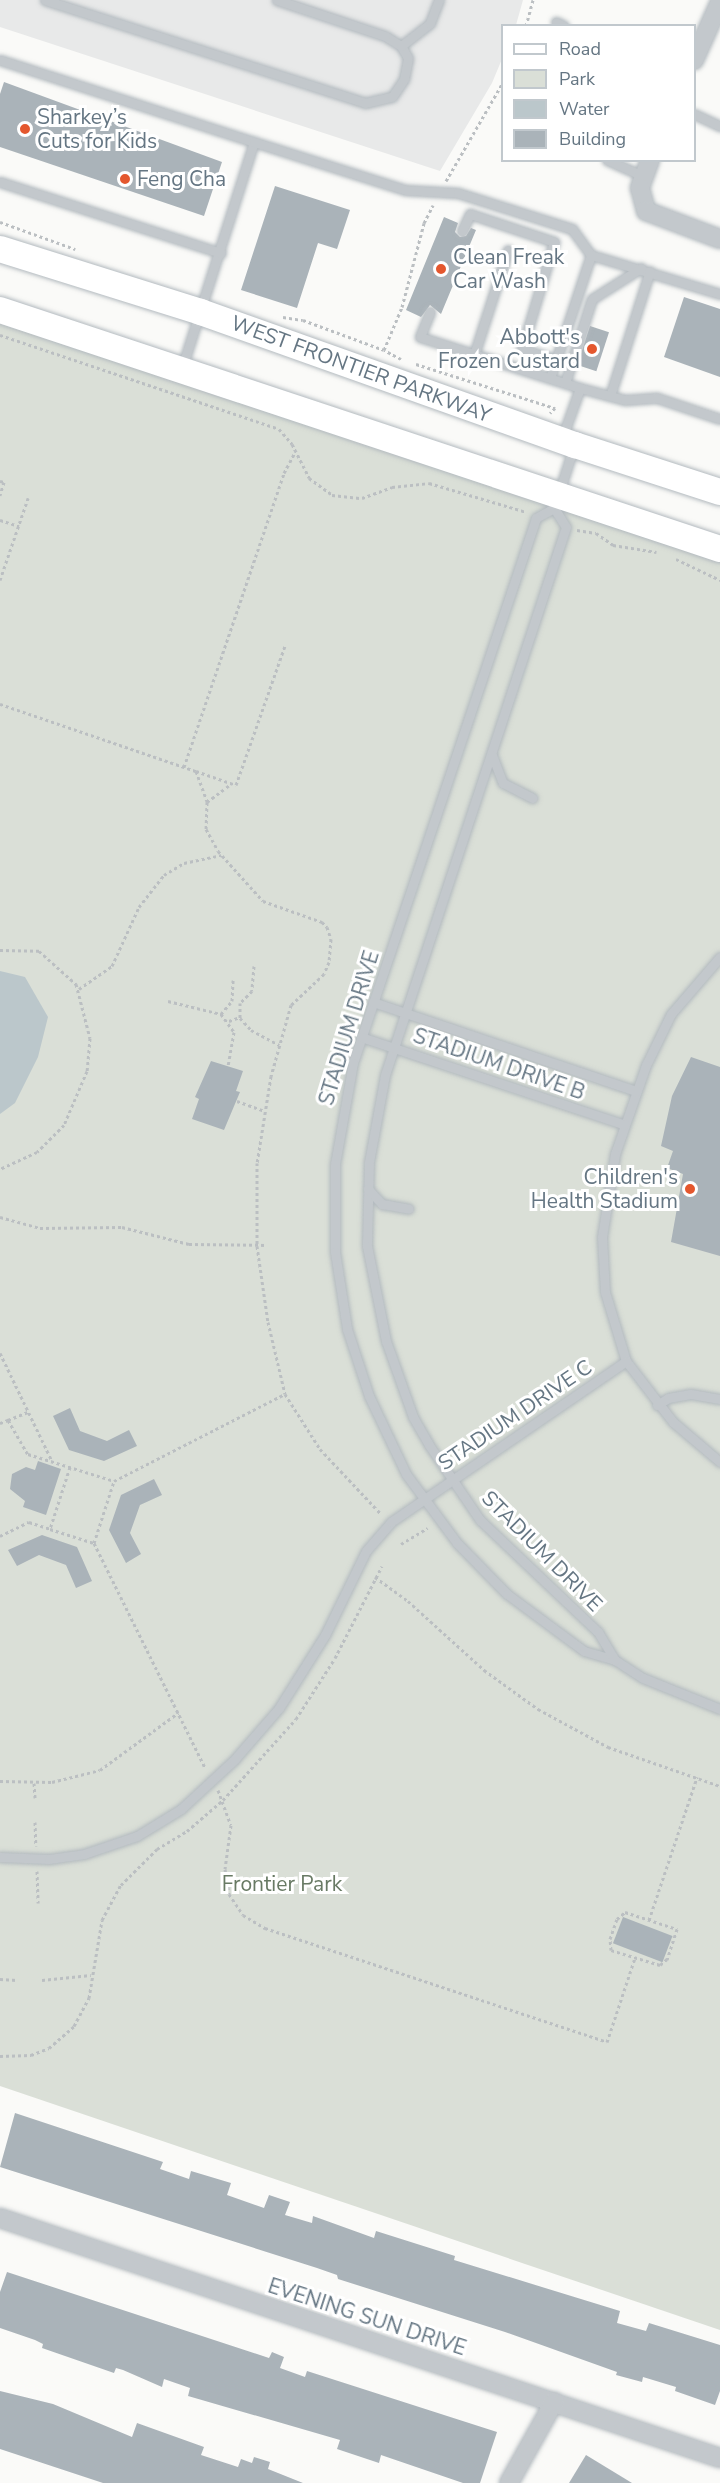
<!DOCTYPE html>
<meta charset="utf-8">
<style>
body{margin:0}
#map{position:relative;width:720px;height:2483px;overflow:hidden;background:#fafaf8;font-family:"Nunito Sans",sans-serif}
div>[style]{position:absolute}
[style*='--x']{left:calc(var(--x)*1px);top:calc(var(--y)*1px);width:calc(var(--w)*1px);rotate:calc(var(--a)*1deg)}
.built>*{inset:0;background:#e8e9e9}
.green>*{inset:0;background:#dadfd7}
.water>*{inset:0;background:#bbc7cb}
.building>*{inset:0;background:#aab3b9;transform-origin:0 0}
.path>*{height:3px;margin-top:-1.5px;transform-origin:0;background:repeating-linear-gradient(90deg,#bbbfc2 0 3px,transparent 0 6px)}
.roads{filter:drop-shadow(0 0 2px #b3babf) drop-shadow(0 0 2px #b3babf)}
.lane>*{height:9px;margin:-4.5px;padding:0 4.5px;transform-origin:4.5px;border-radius:4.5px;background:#c3c8cc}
.street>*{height:18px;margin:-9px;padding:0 9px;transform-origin:9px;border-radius:9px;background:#c3c8cc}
.secondary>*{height:26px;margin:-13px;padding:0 13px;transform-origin:13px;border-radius:13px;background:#fff}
.dots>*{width:16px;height:16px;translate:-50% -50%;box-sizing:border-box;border:3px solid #fff;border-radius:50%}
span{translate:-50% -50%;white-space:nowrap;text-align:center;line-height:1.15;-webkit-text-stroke:6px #fff;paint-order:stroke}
.poi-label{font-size:21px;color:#657683}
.left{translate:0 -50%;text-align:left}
.right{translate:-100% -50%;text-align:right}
.street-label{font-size:21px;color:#657683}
.park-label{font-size:21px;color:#687a64}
.legend{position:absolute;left:501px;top:24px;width:195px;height:138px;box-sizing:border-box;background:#fff;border:2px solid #c1c8cd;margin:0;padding:8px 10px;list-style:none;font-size:18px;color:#657683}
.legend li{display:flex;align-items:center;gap:12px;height:30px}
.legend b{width:30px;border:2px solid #c1c8cd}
</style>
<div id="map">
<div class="built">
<i style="clip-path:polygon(0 0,523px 0,516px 25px,502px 26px,502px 59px,492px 83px,440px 171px,0 27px)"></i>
</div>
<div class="green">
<i style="clip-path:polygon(0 317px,720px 551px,720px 2330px,0 2086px)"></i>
</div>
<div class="water">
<i style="clip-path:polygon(0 971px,25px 977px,48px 1017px,38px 1057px,15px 1103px,0 1114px)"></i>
</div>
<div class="building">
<i style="clip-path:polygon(4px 82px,222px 162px,204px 216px,0 147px,0 94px)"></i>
<i style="clip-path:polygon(275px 186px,350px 210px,337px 249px,318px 243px,297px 308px,241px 290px)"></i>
<i style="clip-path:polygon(444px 217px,458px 223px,455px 232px,460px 237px,466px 236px,471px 228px,476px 230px,441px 314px,430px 305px,421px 317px,406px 310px)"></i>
<i style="clip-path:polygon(684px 297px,720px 309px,720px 377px,664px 357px)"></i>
<i style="left:590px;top:326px;width:20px;height:41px;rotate:18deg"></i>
<i style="clip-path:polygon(691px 1057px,720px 1067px,720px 1256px,671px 1242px,683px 1174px,667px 1168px,673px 1151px,661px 1146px,672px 1096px)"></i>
<i style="clip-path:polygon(211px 1061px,243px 1071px,236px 1091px,240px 1092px,224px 1130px,192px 1119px,199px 1099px,195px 1097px)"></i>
<i style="clip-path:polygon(70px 1408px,80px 1431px,107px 1441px,129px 1430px,137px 1446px,104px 1461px,69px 1450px,53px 1416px)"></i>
<i style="clip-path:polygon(38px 1461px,61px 1469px,46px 1515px,23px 1507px,25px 1501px,10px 1489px,12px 1474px,26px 1467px,35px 1470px)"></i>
<i style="clip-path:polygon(154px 1479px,162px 1495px,140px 1505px,130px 1533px,141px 1554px,126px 1563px,109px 1530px,121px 1495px)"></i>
<i style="clip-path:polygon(42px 1535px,77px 1547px,92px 1581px,76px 1588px,66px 1565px,39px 1555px,17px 1566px,8px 1550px)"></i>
<i style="left:623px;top:1917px;width:53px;height:28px;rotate:21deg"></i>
<i style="clip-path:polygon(15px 2113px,163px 2162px,160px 2169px,189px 2179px,191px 2171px,231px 2183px,227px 2195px,264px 2208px,269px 2195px,290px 2202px,285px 2215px,312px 2223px,313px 2216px,374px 2238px,376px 2231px,455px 2256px,454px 2260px,620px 2311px,617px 2323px,646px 2331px,649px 2323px,720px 2345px,720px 2391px,715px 2405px,675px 2391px,676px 2387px,643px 2377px,642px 2382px,616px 2375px,617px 2372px,505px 2332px,338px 2279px,337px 2275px,317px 2268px,0 2167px)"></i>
<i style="clip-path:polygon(7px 2272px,269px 2358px,272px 2352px,284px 2357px,280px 2368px,305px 2377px,307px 2371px,497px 2432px,480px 2483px,463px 2483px,381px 2455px,379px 2463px,337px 2449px,340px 2440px,188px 2396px,190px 2388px,164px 2379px,162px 2387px,123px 2370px,116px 2368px,114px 2373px,42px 2348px,43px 2344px,35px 2340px,0 2328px,0 2292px)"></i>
<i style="clip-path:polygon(0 2391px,53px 2404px,132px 2437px,137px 2423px,204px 2447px,201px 2455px,238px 2467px,241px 2459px,252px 2463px,254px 2457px,270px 2462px,268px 2469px,303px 2483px,103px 2483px,0 2449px)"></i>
<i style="clip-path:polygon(586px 2455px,632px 2483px,569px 2483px)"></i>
</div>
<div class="path">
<i style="--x:526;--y:26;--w:27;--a:-75"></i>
<i style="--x:446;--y:181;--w:112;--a:-60"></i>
<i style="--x:0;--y:222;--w:80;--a:19.8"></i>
<i style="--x:283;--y:317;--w:20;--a:9"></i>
<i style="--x:303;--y:320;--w:86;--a:20.3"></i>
<i style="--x:0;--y:335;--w:294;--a:18.6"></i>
<i style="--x:279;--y:429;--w:20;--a:49"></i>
<i style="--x:292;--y:444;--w:38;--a:63"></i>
<i style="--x:309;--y:478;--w:29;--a:36"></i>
<i style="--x:332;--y:495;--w:30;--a:6"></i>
<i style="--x:362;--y:498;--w:32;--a:-20"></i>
<i style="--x:392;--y:487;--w:37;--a:-6"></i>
<i style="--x:429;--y:483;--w:101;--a:16.6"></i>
<i style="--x:401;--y:359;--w:19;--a:-152"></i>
<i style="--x:384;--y:350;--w:47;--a:-67.3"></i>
<i style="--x:402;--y:307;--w:87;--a:-75.3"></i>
<i style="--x:424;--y:223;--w:20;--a:-63"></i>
<i style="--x:416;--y:364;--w:146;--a:17.6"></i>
<i style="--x:555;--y:408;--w:7;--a:135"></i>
<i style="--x:0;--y:481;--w:4;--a:14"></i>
<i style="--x:4;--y:482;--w:14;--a:107"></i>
<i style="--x:0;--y:520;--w:20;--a:18"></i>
<i style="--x:577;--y:530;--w:19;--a:9"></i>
<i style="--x:596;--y:533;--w:21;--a:35"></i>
<i style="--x:613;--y:545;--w:44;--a:9.2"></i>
<i style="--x:676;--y:559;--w:49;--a:25.5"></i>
<i style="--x:0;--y:580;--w:87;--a:-71.1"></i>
<i style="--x:0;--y:704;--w:207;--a:18.9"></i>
<i style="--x:196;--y:771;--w:33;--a:70"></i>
<i style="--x:207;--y:802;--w:27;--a:92"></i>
<i style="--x:206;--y:829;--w:25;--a:61"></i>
<i style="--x:218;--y:851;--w:67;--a:48"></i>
<i style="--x:263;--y:901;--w:63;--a:19.6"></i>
<i style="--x:322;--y:922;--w:7;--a:45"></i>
<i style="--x:327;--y:927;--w:13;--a:72"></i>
<i style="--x:331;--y:939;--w:23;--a:95"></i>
<i style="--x:329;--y:962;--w:13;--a:113"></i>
<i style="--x:324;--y:974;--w:45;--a:136.8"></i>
<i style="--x:291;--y:1005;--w:74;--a:105.7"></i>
<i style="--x:271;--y:1076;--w:88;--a:99.1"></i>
<i style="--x:257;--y:1163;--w:83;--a:90"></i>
<i style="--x:257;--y:1246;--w:77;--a:81.8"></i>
<i style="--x:268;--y:1322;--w:74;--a:76.7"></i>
<i style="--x:285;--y:1394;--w:65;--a:57.5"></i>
<i style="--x:320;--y:1449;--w:88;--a:46.8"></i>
<i style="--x:184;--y:767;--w:311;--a:-71.2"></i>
<i style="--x:284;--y:473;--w:24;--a:-62"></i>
<i style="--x:196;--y:771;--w:42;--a:19.3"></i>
<i style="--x:236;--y:785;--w:147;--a:-70.6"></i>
<i style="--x:207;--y:802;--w:31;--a:-37"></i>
<i style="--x:0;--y:950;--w:39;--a:1"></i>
<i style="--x:39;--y:951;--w:50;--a:41.7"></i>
<i style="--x:76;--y:984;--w:56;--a:75.5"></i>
<i style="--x:90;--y:1038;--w:33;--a:95"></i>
<i style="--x:87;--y:1071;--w:59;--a:113.1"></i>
<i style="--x:64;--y:1125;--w:38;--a:135"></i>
<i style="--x:37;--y:1152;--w:41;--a:155.3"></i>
<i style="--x:254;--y:966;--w:25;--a:95"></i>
<i style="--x:252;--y:991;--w:17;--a:135"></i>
<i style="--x:240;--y:1003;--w:15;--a:90"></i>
<i style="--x:240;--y:1018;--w:16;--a:47"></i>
<i style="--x:251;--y:1030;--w:32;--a:28"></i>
<i style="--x:79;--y:989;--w:40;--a:-34.9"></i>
<i style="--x:112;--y:966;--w:65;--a:-65.4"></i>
<i style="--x:139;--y:907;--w:41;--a:-52"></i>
<i style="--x:164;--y:875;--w:23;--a:-31"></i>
<i style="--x:184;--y:863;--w:38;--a:-12"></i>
<i style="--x:168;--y:1001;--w:55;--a:13.8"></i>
<i style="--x:221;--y:1014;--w:17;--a:-50"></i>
<i style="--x:232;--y:1001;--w:21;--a:-87"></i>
<i style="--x:221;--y:1014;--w:22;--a:54"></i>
<i style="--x:234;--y:1032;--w:35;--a:100"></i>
<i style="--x:229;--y:1021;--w:12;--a:-20"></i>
<i style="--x:237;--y:1101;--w:29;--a:20"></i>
<i style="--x:0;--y:1217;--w:41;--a:15.4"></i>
<i style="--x:40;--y:1228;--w:82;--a:-0.7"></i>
<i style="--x:122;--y:1227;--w:69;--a:14.2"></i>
<i style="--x:189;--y:1244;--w:77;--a:0.7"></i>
<i style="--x:0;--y:1353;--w:120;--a:64.3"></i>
<i style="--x:8;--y:1420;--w:22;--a:-22"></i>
<i style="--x:0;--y:1423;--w:9;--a:-21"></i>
<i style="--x:8;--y:1420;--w:39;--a:60"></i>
<i style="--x:28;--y:1454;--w:90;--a:17.4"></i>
<i style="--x:114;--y:1481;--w:192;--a:-27"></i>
<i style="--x:70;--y:1467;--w:65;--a:107.9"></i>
<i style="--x:50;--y:1529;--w:46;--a:17.7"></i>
<i style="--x:94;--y:1543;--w:65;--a:-72.1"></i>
<i style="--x:0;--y:1536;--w:32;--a:-26"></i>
<i style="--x:29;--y:1522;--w:22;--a:18"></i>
<i style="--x:94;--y:1543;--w:251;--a:63.7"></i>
<i style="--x:401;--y:1544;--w:31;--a:-31"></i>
<i style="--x:375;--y:1577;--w:41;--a:36"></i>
<i style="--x:408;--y:1601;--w:103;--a:42.2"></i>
<i style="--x:484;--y:1670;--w:67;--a:35.8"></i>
<i style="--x:538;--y:1709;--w:80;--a:28.5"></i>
<i style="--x:608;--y:1747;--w:119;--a:19.2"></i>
<i style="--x:0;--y:1781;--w:52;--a:1.1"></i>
<i style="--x:52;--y:1782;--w:49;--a:-14"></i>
<i style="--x:100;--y:1770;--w:97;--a:-36.2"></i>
<i style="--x:34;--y:1783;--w:15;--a:86"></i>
<i style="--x:218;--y:1790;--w:37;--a:70"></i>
<i style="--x:231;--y:1825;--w:44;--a:97.8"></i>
<i style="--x:225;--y:1869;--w:25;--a:81"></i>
<i style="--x:229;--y:1894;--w:25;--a:56"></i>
<i style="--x:243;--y:1915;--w:26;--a:31"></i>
<i style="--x:265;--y:1928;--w:360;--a:18.4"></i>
<i style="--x:607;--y:2042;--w:89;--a:-71.6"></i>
<i style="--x:35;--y:1822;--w:24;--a:88"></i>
<i style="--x:37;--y:1871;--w:32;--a:88"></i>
<i style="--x:625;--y:1912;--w:55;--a:18.1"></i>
<i style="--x:677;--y:1929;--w:32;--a:108"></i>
<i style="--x:667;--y:1959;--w:9;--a:139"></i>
<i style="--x:660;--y:1965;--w:51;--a:-163"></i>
<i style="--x:611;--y:1950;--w:11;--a:-95"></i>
<i style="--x:610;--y:1939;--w:21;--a:-71"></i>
<i style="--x:617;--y:1919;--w:11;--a:-41"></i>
<i style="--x:649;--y:1920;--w:151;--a:-71.4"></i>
<i style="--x:0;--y:1979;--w:17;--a:3"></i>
<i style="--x:42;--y:1980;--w:49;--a:-5.8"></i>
<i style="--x:0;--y:2056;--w:31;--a:-2"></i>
<i style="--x:31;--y:2055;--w:19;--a:-21"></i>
<i style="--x:49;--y:2048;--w:33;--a:-41"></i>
<i style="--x:74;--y:2026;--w:32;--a:-62"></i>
<i style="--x:89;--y:1998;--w:79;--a:-80.5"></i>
<i style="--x:102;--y:1920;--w:40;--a:-62"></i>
<i style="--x:121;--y:1885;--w:51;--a:-45"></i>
<i style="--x:157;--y:1849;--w:35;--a:-31"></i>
<i style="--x:187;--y:1831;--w:48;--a:-40.7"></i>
<i style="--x:223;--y:1800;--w:109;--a:-48"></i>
<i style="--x:296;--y:1719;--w:72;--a:-57.4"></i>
<i style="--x:335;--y:1658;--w:103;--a:-62.9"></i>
</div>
<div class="roads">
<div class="lane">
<i style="--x:45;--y:0;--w:336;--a:17.8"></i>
<i style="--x:365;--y:103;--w:28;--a:-13"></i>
<i style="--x:392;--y:97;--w:22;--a:-56"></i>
<i style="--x:404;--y:79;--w:21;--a:-79"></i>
<i style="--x:408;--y:58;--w:14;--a:-120"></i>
<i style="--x:401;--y:46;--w:19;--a:-148"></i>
<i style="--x:385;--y:36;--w:114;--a:-161.6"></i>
<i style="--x:556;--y:22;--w:9;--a:27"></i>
<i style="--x:401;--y:46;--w:37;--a:-38"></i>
<i style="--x:430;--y:23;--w:25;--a:-69"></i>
<i style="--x:0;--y:60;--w:267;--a:17.9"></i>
<i style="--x:254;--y:142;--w:237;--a:107.7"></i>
<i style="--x:694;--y:114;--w:29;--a:25"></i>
<i style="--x:254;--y:142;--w:158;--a:17.6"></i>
<i style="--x:405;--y:190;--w:53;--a:3.2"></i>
<i style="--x:458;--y:193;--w:120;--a:17.5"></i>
<i style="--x:572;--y:229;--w:32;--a:54"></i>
<i style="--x:591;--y:255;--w:130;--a:108.4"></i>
<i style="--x:607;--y:160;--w:39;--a:24"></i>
<i style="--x:0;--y:182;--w:232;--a:17.8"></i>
<i style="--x:462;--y:231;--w:19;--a:-65"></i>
<i style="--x:470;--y:214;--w:89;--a:18.4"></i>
<i style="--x:554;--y:242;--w:112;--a:106.7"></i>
<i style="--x:522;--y:349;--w:35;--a:18"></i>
<i style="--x:591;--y:255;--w:135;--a:16.8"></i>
<i style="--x:430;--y:312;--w:27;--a:112"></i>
<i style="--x:420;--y:337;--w:168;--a:17.7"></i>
<i style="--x:474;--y:355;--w:110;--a:-72.1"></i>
<i style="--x:565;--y:383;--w:88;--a:-72.2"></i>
<i style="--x:592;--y:299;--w:58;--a:-32.3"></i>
<i style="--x:610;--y:396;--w:131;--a:-72.3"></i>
<i style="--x:562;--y:438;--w:53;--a:-70.2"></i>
<i style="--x:580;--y:388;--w:47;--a:14.9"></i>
<i style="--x:625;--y:400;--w:32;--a:-4"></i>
<i style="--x:657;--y:398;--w:66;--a:18.4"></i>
<i style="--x:574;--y:446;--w:65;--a:107.9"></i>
<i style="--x:554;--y:508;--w:21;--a:151"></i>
<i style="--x:536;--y:518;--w:575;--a:108.56"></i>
<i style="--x:353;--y:1063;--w:103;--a:100.1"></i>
<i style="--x:335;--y:1164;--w:88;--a:90"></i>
<i style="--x:335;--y:1252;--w:78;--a:81.1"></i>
<i style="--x:347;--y:1329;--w:71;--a:71.8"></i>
<i style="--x:369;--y:1396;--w:86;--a:64.6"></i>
<i style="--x:406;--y:1474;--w:86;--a:53.5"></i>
<i style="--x:457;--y:1543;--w:71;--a:45.6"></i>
<i style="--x:507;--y:1594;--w:96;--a:36.5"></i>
<i style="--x:584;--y:1651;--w:32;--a:16"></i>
<i style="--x:615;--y:1660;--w:33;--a:33"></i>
<i style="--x:643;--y:1678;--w:83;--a:21.9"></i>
<i style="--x:554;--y:508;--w:22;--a:58"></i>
<i style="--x:566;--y:527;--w:577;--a:108.28"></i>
<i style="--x:385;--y:1075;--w:88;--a:100.4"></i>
<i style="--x:369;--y:1162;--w:84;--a:91.4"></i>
<i style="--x:367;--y:1246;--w:97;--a:78.7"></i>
<i style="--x:386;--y:1341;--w:81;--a:70.4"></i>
<i style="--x:413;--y:1417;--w:32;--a:60"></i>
<i style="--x:429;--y:1445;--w:91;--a:55.8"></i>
<i style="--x:480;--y:1520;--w:163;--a:43.5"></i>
<i style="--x:598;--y:1632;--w:33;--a:59"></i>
<i style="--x:492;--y:755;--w:30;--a:69"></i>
<i style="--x:503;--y:783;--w:33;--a:27"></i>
<i style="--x:720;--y:957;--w:75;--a:130.7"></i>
<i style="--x:671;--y:1014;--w:57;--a:116.1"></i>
<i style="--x:646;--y:1065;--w:94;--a:109.2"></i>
<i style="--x:615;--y:1154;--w:84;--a:98.9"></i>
<i style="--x:602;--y:1237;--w:55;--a:86.9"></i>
<i style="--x:605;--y:1292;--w:72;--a:73.1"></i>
<i style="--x:626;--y:1361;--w:77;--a:52.4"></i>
<i style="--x:673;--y:1422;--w:62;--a:40.4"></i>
<i style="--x:373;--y:1002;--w:278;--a:18.7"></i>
<i style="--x:361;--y:1037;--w:278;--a:18.4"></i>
<i style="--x:368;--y:1189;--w:21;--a:47"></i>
<i style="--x:382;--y:1204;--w:27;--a:10"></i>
<i style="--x:657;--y:1405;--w:13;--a:-32"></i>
<i style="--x:668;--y:1398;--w:23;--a:-10"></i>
<i style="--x:691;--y:1394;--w:29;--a:10"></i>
<i style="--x:0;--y:1857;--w:49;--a:2.3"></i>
<i style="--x:49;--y:1859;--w:35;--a:-8"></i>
<i style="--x:84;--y:1854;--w:56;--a:-18.8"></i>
<i style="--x:137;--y:1836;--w:52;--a:-31.5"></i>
<i style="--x:181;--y:1809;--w:72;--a:-42.8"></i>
<i style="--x:234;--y:1760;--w:69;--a:-49.1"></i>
<i style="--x:279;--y:1708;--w:86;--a:-57.8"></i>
<i style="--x:325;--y:1635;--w:93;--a:-64"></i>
<i style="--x:366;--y:1551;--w:38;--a:-49"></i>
<i style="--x:391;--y:1522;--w:285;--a:-34.4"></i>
</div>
<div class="street">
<i style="--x:694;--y:60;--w:64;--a:-65.9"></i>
<i style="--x:650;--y:160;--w:30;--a:110"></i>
<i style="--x:640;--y:188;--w:24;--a:75"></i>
<i style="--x:646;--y:211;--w:79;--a:20.7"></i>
<i style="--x:0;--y:2218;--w:759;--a:18.43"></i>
<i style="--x:509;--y:2483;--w:93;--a:-60.9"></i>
</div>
<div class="secondary">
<i style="--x:0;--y:249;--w:211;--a:17.4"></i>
<i style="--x:201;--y:312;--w:397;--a:19.6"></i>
<i style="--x:575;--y:445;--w:152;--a:18"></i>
<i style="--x:0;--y:310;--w:759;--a:18.36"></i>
</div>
</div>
<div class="dots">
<i style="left:25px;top:129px;background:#e4572e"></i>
<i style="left:125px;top:179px;background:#e4572e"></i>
<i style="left:441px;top:269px;background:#e4572e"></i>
<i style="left:592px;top:349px;background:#e4572e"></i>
<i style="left:690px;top:1189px;background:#e4572e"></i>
</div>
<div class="poi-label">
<span class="left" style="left:37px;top:129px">Sharkey’s<br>Cuts for Kids</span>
<span class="left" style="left:137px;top:179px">Feng Cha</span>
<span class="left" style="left:453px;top:269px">Clean Freak<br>Car Wash</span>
<span class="right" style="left:580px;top:349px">Abbott's<br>Frozen Custard</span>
<span class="right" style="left:678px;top:1189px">Children's<br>Health Stadium</span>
</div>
<div class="street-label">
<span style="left:361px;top:369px;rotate:20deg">WEST FRONTIER PARKWAY</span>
<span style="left:349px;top:1028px;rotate:-73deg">STADIUM DRIVE</span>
<span style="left:499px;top:1064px;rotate:19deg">STADIUM DRIVE B</span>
<span style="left:515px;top:1415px;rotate:-34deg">STADIUM DRIVE C</span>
<span style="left:542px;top:1551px;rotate:45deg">STADIUM DRIVE</span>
<span style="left:367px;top:2317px;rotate:18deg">EVENING SUN DRIVE</span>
</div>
<div class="park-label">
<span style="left:282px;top:1884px">Frontier Park</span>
</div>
<ul class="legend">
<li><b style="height:8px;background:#fff"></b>Road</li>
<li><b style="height:16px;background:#dadfd7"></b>Park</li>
<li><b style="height:16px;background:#bbc7cb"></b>Water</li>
<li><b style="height:16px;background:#aab3b9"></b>Building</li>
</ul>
</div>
